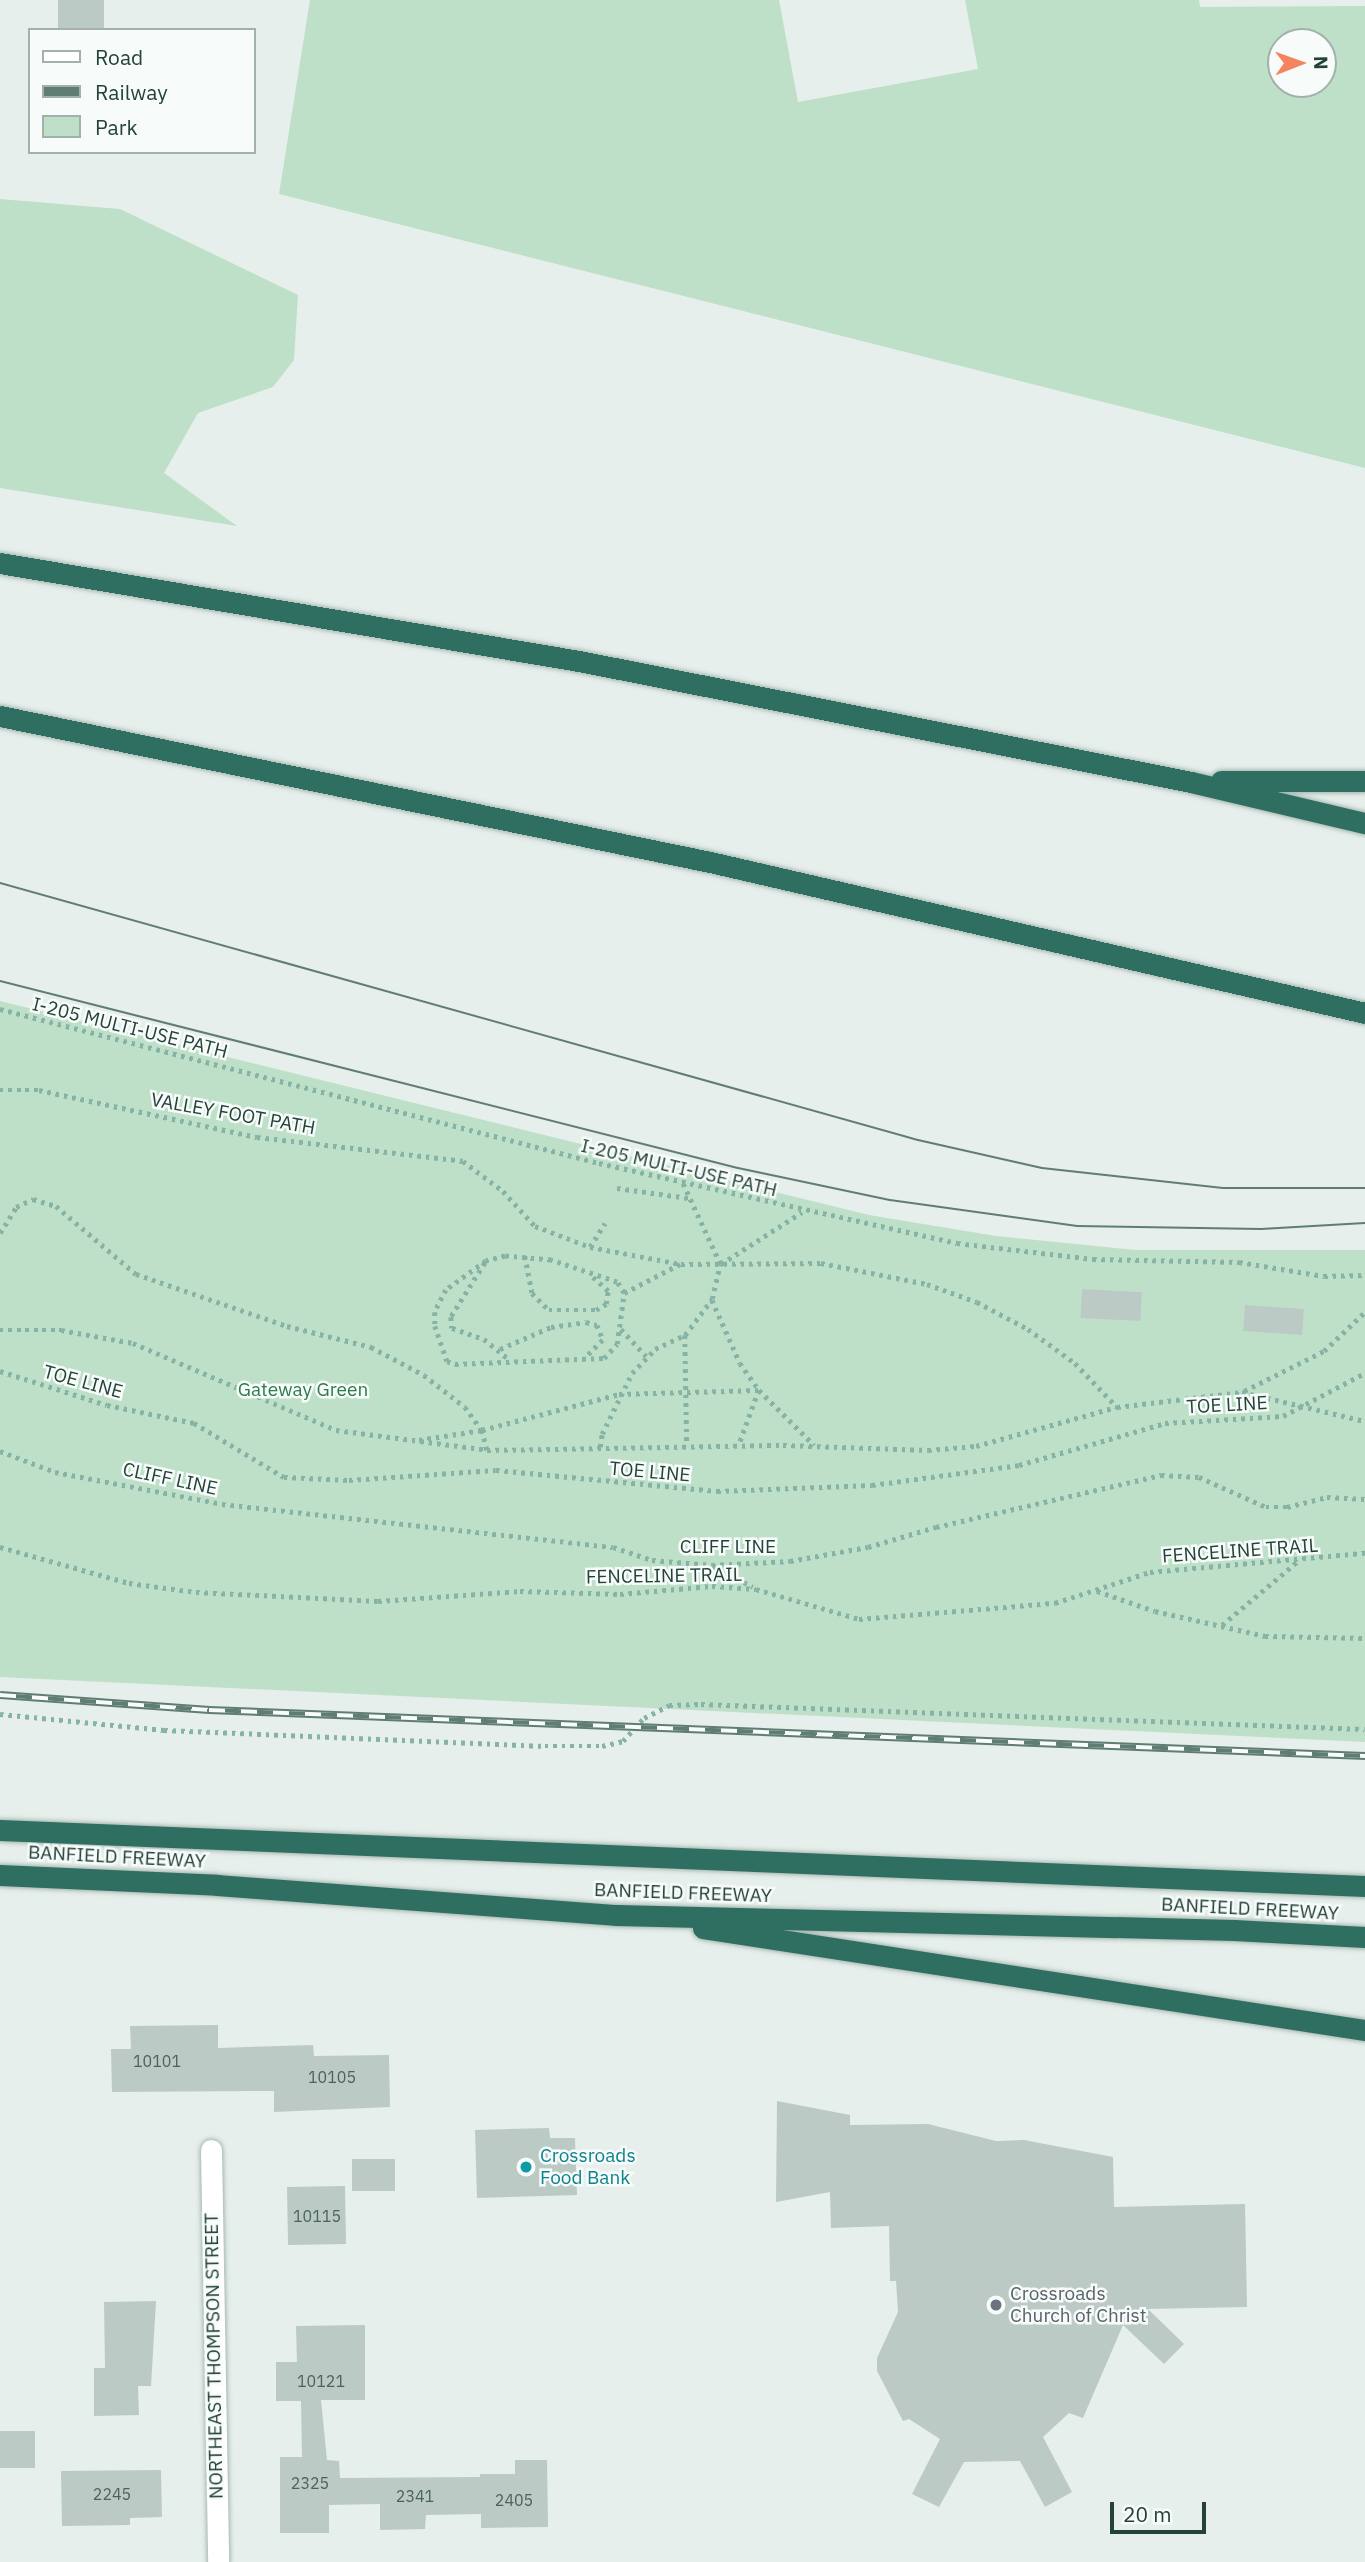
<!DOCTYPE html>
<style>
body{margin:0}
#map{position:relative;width:1365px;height:2562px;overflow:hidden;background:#e6efeb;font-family:"IBM Plex Sans",sans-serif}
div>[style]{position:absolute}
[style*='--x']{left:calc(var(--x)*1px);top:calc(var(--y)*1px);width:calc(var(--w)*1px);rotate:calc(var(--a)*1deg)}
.green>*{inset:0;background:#bfe0c8}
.building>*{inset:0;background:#bbcac4;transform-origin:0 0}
.path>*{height:4.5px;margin-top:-2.25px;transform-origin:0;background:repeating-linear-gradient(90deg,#86b3a5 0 3.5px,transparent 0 8.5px)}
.roads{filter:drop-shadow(0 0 2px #a8b8b2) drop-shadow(0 0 2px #a8b8b2)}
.minor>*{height:21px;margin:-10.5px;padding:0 10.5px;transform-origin:10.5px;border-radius:10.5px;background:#fff}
.highway>*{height:21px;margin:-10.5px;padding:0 10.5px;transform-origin:10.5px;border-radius:10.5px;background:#2f6f62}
.tram>*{height:2px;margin:-1px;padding:0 1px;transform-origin:1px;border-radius:1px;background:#5f7d75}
.rail>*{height:8px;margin-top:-4px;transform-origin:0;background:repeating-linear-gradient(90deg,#f7fbf9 0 16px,#5f7d75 0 32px);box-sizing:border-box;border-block:2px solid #5f7d75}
.dots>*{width:19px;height:19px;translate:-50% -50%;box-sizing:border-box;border:4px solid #f7fbf9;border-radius:50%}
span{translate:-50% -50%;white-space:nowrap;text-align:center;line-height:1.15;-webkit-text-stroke:5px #f7fbf9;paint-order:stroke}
.number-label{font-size:16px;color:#4a645c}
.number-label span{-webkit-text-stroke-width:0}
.street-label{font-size:19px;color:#24423a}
.park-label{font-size:19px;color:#2d7a4b}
.culture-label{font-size:19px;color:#0d838f}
.left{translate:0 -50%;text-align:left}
.worship-label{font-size:19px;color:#5b616d}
.legend{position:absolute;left:28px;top:28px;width:228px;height:126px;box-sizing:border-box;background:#f7fbf9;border:2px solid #a3b1ad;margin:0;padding:9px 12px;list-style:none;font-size:21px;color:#24423a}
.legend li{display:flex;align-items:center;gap:14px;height:35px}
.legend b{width:35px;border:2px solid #a3b1ad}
.north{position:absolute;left:1267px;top:28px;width:70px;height:70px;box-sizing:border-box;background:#f7fbf9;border:2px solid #a3b1ad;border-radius:50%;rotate:89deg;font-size:19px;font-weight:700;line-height:28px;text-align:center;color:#24423a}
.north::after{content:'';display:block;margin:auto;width:24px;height:32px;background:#f4845f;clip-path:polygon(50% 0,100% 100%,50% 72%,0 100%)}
.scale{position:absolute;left:1110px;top:2502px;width:96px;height:32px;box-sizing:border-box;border:4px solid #24423a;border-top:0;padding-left:9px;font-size:21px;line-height:24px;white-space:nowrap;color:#24423a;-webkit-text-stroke:5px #f7fbf9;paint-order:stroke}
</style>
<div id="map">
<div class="green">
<i style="clip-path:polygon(evenodd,310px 0,779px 0,798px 102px,978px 69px,965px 0,1199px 0,1200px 7px,1365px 6px,1365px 468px,279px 194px,310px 0,1281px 42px,1323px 42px,1323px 84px,1281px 84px,1281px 42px)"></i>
<i style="clip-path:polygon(0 199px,120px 209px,298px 295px,294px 360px,273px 387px,198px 413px,164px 473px,237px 526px,0 488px)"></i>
<i style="clip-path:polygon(0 1001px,869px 1215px,996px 1236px,1135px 1250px,1365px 1250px,1365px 1742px,0 1677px)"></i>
</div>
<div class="building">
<i style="left:58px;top:0;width:46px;height:30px"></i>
<i style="left:1082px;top:1289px;width:60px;height:29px;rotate:3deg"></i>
<i style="left:1245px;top:1305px;width:59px;height:26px;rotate:4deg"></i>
<i style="clip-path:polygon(218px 2025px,218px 2048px,313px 2045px,314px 2056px,389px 2055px,390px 2107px,274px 2112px,274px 2091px,112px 2092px,111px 2049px,131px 2049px,130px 2026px)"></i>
<i style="clip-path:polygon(777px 2101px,850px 2115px,850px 2125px,928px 2124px,996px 2141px,1024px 2140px,1113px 2157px,1114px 2207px,1245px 2204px,1247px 2307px,1148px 2309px,1184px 2344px,1164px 2364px,1123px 2325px,1083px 2418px,1069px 2413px,1043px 2437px,1072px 2492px,1045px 2507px,1020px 2461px,964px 2462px,939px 2507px,912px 2494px,940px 2439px,909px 2419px,903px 2421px,877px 2371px,877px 2358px,898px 2312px,896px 2281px,890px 2281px,889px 2226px,831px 2228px,830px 2192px,776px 2202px)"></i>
<i style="clip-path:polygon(549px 2128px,550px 2138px,575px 2138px,577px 2195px,477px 2198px,475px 2130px)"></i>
<i style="left:352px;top:2159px;width:43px;height:32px"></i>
<i style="left:345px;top:2186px;width:58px;height:58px;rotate:89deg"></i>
<i style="clip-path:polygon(156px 2301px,151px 2386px,138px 2386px,139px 2415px,94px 2416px,94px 2368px,105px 2368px,104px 2302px)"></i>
<i style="clip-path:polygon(365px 2325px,365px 2400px,321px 2400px,327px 2460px,339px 2461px,340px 2478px,480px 2477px,480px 2474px,515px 2474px,515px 2460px,547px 2460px,548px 2527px,481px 2528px,481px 2514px,426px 2515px,425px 2529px,380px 2530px,380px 2504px,329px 2505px,329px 2533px,280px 2533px,280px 2457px,302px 2457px,301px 2401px,276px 2401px,276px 2362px,297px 2362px,296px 2326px)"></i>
<i style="left:0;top:2431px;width:35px;height:37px"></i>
<i style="clip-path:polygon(161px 2470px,162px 2517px,130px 2518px,130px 2525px,62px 2526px,61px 2471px)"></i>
</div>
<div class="path">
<i style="--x:0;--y:1009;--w:618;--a:14.42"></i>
<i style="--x:599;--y:1163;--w:367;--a:12.6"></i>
<i style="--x:957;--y:1243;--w:137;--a:6.7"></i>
<i style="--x:1093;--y:1259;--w:146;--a:1.2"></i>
<i style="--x:1239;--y:1262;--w:86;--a:9.4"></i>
<i style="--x:1324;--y:1276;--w:41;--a:-1.4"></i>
<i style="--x:0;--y:1090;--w:39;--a:0"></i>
<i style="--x:39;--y:1090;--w:223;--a:12.2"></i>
<i style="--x:257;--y:1137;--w:207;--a:6.6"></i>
<i style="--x:463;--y:1161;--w:50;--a:36.9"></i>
<i style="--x:503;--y:1191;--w:47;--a:47.6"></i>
<i style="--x:535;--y:1226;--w:59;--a:20.9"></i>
<i style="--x:590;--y:1247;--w:93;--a:10.6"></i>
<i style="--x:681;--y:1264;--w:140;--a:-0.4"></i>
<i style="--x:821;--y:1263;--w:108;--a:11.2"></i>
<i style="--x:927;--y:1284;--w:53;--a:19.8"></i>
<i style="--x:977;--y:1302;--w:58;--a:27.9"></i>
<i style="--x:1028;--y:1329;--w:58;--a:35.9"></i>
<i style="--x:1075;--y:1363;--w:61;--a:46.3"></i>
<i style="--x:617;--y:1188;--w:72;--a:8"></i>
<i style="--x:0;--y:1233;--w:31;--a:-58"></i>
<i style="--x:16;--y:1207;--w:19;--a:-25"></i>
<i style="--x:33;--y:1199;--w:24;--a:17"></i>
<i style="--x:56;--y:1206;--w:105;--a:40.4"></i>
<i style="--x:136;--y:1274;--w:160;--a:19"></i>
<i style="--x:287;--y:1326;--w:87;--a:14"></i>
<i style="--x:371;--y:1347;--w:60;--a:27.8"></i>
<i style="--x:424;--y:1375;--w:52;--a:38"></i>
<i style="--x:465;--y:1407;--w:29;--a:54"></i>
<i style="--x:482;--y:1430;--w:21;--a:76"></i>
<i style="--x:590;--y:1247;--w:28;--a:-58"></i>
<i style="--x:525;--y:1256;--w:38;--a:79"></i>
<i style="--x:532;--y:1293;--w:24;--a:45"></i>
<i style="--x:549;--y:1310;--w:47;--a:0"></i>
<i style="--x:596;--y:1310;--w:12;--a:-31"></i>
<i style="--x:606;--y:1304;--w:13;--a:-81"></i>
<i style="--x:608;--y:1291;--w:24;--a:-138"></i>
<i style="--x:485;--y:1263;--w:64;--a:122.2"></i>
<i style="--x:451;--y:1317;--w:11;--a:85"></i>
<i style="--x:452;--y:1328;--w:34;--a:19"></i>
<i style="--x:484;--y:1339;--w:33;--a:39"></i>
<i style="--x:721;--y:1264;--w:96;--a:-32.7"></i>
<i style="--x:624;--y:1293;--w:13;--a:-122"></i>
<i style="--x:617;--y:1282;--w:70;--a:-161.6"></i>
<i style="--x:551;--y:1260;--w:46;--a:-175"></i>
<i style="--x:505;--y:1256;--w:20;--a:165"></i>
<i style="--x:486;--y:1261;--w:49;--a:144.1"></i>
<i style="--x:446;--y:1290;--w:25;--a:117"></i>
<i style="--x:435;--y:1312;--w:14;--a:90"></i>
<i style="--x:435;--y:1326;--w:37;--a:71"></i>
<i style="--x:447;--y:1361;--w:9;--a:21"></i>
<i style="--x:455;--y:1364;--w:149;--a:-2.3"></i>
<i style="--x:604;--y:1358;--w:19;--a:-47"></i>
<i style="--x:617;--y:1344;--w:51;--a:-82.2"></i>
<i style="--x:624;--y:1293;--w:63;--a:-27.4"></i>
<i style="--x:712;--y:1300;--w:69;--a:66"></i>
<i style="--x:740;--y:1363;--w:33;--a:55"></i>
<i style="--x:759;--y:1390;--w:78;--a:45"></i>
<i style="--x:621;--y:1329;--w:37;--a:47"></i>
<i style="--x:0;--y:1330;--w:61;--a:0"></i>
<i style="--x:61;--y:1330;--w:73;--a:10.2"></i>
<i style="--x:133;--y:1343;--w:221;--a:23.2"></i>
<i style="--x:336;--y:1430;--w:152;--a:7.5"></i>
<i style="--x:487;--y:1450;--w:296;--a:-1"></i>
<i style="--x:783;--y:1445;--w:145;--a:2"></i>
<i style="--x:928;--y:1450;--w:48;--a:-4.8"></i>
<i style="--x:976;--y:1446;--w:146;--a:-15.5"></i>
<i style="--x:1117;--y:1407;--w:126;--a:-6.8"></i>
<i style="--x:1242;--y:1392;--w:126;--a:13.3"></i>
<i style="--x:685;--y:1335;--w:111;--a:89"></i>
<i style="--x:500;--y:1349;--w:56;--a:-23.3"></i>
<i style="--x:551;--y:1327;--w:35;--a:-8"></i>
<i style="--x:586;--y:1322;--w:11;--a:15"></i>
<i style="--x:597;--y:1325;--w:16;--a:68"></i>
<i style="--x:603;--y:1340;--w:25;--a:135"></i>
<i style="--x:0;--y:1371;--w:112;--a:17.6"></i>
<i style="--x:107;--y:1405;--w:89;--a:11.7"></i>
<i style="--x:194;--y:1423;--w:105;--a:31"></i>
<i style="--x:284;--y:1477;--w:65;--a:2.6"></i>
<i style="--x:349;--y:1480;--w:147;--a:-3.9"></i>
<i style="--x:496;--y:1470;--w:222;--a:5.4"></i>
<i style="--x:717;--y:1491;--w:155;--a:-2.2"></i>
<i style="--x:872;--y:1485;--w:148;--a:-7.7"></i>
<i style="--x:1019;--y:1465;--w:152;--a:-16"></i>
<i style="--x:1165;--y:1423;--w:118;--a:-3.4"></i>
<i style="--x:1283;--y:1416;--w:93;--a:-27.7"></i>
<i style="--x:1244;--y:1391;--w:89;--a:-26.6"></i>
<i style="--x:1324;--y:1351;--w:57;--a:-43.6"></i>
<i style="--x:419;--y:1440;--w:64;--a:-9"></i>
<i style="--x:482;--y:1430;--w:142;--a:-14.7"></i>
<i style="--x:619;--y:1394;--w:140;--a:-1.6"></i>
<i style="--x:759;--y:1390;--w:59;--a:110"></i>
<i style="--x:600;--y:1447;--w:13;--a:-81"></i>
<i style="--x:602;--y:1434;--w:68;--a:-63.8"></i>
<i style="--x:632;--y:1373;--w:33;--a:-46"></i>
<i style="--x:655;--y:1349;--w:33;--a:-25"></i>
<i style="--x:685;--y:1335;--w:45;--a:-53.1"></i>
<i style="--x:712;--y:1299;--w:36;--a:-77"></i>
<i style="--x:720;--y:1264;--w:88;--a:-114.8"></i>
<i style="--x:0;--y:1451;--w:59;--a:20.9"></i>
<i style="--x:55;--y:1472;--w:170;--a:10.8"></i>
<i style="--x:222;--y:1504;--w:393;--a:6.3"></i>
<i style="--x:613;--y:1547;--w:41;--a:18.4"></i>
<i style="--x:652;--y:1560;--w:60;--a:4.8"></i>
<i style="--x:712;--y:1565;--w:78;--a:-2.9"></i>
<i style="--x:790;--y:1561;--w:79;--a:-10.2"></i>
<i style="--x:868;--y:1547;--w:71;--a:-16.4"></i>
<i style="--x:936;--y:1527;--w:231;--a:-13"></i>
<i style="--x:1161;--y:1475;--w:38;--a:3"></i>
<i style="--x:1199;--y:1477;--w:73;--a:24.1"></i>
<i style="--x:1266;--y:1507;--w:21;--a:0"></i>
<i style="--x:1287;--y:1507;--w:41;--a:-14"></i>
<i style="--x:1327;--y:1497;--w:38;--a:3"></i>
<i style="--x:0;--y:1547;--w:134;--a:15.6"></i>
<i style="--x:129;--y:1583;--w:68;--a:7.7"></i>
<i style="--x:196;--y:1592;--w:182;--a:2.8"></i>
<i style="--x:378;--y:1601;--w:142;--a:-4"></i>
<i style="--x:520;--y:1591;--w:100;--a:1.7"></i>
<i style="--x:620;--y:1594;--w:92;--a:-5"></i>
<i style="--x:712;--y:1586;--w:44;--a:3.9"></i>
<i style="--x:756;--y:1589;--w:107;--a:16.2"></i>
<i style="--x:859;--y:1619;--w:197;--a:-4.7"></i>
<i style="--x:1055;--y:1603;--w:100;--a:-18.1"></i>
<i style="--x:1150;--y:1572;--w:216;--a:-5.1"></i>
<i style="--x:714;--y:1566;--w:44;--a:28.3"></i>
<i style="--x:1097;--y:1591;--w:61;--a:19"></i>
<i style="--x:1155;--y:1611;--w:113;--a:12.8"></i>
<i style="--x:1265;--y:1636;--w:100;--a:1.1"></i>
<i style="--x:1222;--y:1625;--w:99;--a:-40.1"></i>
<i style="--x:0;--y:1714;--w:165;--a:5.6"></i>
<i style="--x:164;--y:1730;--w:381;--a:2.4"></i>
<i style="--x:545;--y:1746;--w:57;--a:0"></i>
<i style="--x:602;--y:1746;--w:22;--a:-13"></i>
<i style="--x:623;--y:1741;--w:31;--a:-48"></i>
<i style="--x:644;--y:1718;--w:28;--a:-27"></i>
<i style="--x:669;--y:1705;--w:32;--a:-2"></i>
<i style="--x:701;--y:1704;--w:664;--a:2.16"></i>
</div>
<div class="roads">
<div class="minor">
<i style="--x:211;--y:2150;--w:412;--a:89"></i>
</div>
<div class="highway">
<i style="--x:0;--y:563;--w:587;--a:9.61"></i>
<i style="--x:579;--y:661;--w:624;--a:11.18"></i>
<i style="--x:1191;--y:782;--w:179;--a:13.3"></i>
<i style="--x:0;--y:716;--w:725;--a:11.62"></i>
<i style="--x:710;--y:862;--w:672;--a:12.98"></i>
<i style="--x:1221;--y:781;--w:144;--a:0"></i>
<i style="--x:0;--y:1830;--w:1366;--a:2.35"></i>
<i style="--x:0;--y:1875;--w:217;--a:2.6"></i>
<i style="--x:217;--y:1885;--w:401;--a:4.3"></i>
<i style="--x:617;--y:1915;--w:617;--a:1.39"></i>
<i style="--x:1234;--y:1930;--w:131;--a:3.1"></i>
<i style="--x:703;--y:1928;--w:670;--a:8.76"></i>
</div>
</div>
<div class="tram">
<i style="--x:0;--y:883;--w:953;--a:15.64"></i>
<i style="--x:918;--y:1140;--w:127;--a:12.7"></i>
<i style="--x:1042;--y:1168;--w:182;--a:6.3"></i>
<i style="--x:1223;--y:1188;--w:142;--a:0"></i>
<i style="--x:0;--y:981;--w:761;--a:14.22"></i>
<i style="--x:738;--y:1168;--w:155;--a:11.9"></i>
<i style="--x:890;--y:1200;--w:189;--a:7.9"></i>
<i style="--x:1077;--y:1226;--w:184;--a:0.9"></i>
<i style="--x:1261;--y:1229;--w:104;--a:-3.3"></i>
</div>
<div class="rail">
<i style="--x:0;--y:1695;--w:210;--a:4.1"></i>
<i style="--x:209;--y:1710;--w:1157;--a:2.28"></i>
</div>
<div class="dots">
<i style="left:526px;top:2167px;background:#0f9aa8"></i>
<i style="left:996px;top:2305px;background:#6b7280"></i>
</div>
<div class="number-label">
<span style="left:157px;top:2061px">10101</span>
<span style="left:332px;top:2077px">10105</span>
<span style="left:317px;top:2216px">10115</span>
<span style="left:321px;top:2381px">10121</span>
<span style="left:310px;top:2483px">2325</span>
<span style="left:112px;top:2494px">2245</span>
<span style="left:415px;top:2496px">2341</span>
<span style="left:514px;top:2500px">2405</span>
</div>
<div class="street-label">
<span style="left:130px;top:1028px;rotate:14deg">I-205 MULTI-USE PATH</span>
<span style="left:233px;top:1114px;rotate:10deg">VALLEY FOOT PATH</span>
<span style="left:679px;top:1168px;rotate:13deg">I-205 MULTI-USE PATH</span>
<span style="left:83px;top:1382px;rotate:15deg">TOE LINE</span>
<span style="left:1227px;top:1405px;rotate:-3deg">TOE LINE</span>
<span style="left:650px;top:1472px;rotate:5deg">TOE LINE</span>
<span style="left:170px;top:1479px;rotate:12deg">CLIFF LINE</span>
<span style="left:728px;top:1547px">CLIFF LINE</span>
<span style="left:1240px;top:1551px;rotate:-4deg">FENCELINE TRAIL</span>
<span style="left:664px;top:1576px;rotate:-1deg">FENCELINE TRAIL</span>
<span style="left:117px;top:1857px;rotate:3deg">BANFIELD FREEWAY</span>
<span style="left:683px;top:1893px;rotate:2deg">BANFIELD FREEWAY</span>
<span style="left:1250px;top:1909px;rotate:3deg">BANFIELD FREEWAY</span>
<span style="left:214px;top:2356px;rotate:-91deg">NORTHEAST THOMPSON STREET</span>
</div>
<div class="park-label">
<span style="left:303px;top:1390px">Gateway Green</span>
</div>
<div class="culture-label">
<span class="left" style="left:540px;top:2167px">Crossroads<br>Food Bank</span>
</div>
<div class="worship-label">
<span class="left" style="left:1010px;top:2305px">Crossroads<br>Church of Christ</span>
</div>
<ul class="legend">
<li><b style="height:9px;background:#fff"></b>Road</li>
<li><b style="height:9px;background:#5f7d75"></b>Railway</li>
<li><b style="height:19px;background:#bfe0c8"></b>Park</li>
</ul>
<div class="north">N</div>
<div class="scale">20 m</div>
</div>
